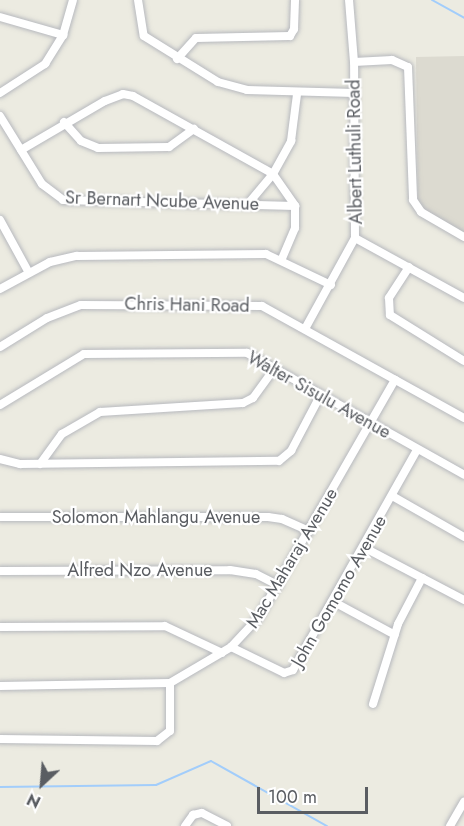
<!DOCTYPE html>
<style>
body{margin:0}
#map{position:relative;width:464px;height:826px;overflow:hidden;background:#ecebe1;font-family:Jost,sans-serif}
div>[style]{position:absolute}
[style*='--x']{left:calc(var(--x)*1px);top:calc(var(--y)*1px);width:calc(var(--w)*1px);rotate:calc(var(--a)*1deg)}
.education>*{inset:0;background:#dcdad0}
.stream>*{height:2px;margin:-1px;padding:0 1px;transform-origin:1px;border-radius:1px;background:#a2cdfb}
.roads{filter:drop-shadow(0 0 2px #b7b9be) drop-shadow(0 0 2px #b7b9be)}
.minor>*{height:8px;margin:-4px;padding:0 4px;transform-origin:4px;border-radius:4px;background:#fff}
span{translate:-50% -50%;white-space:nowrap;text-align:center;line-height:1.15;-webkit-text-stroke:4.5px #fff;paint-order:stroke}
.street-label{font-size:18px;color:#5a5d62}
.north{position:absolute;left:12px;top:754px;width:60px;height:60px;-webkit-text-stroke:4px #fff;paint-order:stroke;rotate:206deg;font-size:16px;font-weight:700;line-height:24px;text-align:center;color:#5a5d62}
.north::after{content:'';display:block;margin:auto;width:21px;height:27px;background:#5a5d62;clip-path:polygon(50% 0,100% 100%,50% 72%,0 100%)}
.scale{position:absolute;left:257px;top:787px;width:111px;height:27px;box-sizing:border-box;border:3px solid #5a5d62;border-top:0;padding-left:8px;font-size:18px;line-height:21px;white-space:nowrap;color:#5a5d62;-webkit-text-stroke:4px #fff;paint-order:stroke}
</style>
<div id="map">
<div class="education">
<i style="clip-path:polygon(464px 56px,464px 232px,418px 207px,416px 57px)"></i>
</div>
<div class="stream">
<i style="--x:432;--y:0;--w:37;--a:29"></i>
<i style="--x:0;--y:787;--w:156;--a:-0.7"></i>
<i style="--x:156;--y:785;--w:60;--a:-23.6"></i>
<i style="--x:211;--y:761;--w:133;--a:29.3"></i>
</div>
<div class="roads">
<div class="minor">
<i style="--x:138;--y:0;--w:36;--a:81"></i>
<i style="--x:144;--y:36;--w:87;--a:31.9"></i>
<i style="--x:218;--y:82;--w:30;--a:15"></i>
<i style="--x:247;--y:90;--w:107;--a:1.6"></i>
<i style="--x:0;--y:17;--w:66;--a:15.9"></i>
<i style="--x:177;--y:59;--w:28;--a:-48"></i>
<i style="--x:196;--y:38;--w:94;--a:-1.2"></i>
<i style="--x:290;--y:36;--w:8;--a:-60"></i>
<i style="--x:294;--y:29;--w:29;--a:-88"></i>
<i style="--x:354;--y:62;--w:38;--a:-3"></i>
<i style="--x:392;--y:60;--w:17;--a:24"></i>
<i style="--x:408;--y:67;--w:133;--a:87.8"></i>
<i style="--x:413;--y:200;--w:14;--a:56"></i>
<i style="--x:421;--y:212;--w:50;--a:30.2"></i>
<i style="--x:0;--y:93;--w:54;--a:-32.8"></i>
<i style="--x:45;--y:64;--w:34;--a:-58"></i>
<i style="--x:63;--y:35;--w:36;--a:-74"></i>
<i style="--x:0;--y:116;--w:80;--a:58.3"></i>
<i style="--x:42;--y:184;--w:26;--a:37"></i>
<i style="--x:63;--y:200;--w:232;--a:1.5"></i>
<i style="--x:64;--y:122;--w:25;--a:48"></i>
<i style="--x:81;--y:141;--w:18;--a:22"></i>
<i style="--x:98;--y:148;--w:71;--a:-0.8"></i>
<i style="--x:169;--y:147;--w:31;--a:-36"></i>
<i style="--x:21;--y:150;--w:97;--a:-30.3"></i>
<i style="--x:105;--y:101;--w:19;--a:-21"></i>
<i style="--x:123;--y:94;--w:10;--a:11"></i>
<i style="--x:133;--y:96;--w:160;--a:29.1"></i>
<i style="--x:273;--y:174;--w:39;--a:55"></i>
<i style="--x:295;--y:206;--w:22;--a:90"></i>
<i style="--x:295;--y:228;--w:34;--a:113"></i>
<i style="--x:247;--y:205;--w:40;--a:-50"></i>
<i style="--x:273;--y:174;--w:38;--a:-61"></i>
<i style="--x:291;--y:141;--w:47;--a:-82.7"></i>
<i style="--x:0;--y:220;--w:60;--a:61.3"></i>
<i style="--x:355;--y:238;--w:124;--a:28.8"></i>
<i style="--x:409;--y:267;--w:37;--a:123"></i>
<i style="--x:389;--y:298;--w:17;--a:87"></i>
<i style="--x:390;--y:315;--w:87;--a:31.9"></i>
<i style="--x:0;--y:289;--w:57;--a:-28.4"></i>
<i style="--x:50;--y:262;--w:28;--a:-13"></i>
<i style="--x:77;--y:256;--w:189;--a:-0.6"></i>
<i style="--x:266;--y:254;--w:72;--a:25.5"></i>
<i style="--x:306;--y:327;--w:102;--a:-61.2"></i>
<i style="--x:355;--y:238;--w:176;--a:-90.3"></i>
<i style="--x:354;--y:62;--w:62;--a:-94.6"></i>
<i style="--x:0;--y:347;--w:55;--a:-31.7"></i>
<i style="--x:47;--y:318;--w:36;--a:-21"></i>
<i style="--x:81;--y:305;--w:181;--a:0.3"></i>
<i style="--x:262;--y:306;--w:231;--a:29"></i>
<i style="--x:0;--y:405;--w:98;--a:-31.3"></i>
<i style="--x:84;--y:354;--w:163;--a:-0.4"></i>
<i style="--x:247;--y:353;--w:249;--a:29.3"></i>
<i style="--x:0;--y:459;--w:21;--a:14"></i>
<i style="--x:20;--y:464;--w:259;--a:-0.7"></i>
<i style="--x:279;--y:461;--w:16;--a:-40"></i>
<i style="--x:291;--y:451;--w:62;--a:-62.2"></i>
<i style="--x:40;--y:464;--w:37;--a:-54"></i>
<i style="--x:62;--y:434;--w:44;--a:-30.1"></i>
<i style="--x:100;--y:412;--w:143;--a:-3.6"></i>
<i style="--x:243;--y:403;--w:11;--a:-27"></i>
<i style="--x:253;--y:398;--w:34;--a:-54"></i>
<i style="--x:394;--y:497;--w:81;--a:29.7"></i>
<i style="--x:0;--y:517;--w:268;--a:0"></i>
<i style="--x:268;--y:517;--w:14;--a:8"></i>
<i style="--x:282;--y:519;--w:30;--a:24"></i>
<i style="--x:365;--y:548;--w:112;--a:27.7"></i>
<i style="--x:0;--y:571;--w:230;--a:-0.2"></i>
<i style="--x:230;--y:570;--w:26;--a:9"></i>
<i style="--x:256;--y:574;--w:25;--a:27"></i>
<i style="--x:334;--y:602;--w:69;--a:28.4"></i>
<i style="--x:0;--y:627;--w:165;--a:-0.3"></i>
<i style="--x:165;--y:626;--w:63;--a:25.3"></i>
<i style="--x:231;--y:647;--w:59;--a:26.1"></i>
<i style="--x:284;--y:673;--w:9;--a:-18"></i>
<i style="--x:293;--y:670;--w:253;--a:-60.6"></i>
<i style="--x:0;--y:686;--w:170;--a:-1"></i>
<i style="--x:170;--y:683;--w:71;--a:-30.5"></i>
<i style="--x:231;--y:647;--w:40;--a:-47"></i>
<i style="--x:258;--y:618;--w:275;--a:-60.1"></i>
<i style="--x:373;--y:704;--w:84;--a:-72.6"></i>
<i style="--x:398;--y:624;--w:52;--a:-62.4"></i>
<i style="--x:0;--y:739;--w:157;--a:0.7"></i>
<i style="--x:157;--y:741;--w:16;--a:-38"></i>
<i style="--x:170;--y:731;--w:48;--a:-90"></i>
<i style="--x:185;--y:826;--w:14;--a:-54"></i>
<i style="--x:193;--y:815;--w:9;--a:-13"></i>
<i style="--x:202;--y:813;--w:28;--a:27"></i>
<i style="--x:450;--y:826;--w:28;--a:-60"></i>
</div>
</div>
<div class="street-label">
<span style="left:355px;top:152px;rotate:-91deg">Albert Luthuli Road</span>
<span style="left:162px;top:201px;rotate:2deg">Sr Bernart Ncube Avenue</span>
<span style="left:187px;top:305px;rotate:1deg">Chris Hani Road</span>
<span style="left:319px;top:395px;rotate:29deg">Walter Sisulu Avenue</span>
<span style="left:156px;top:517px">Solomon Mahlangu Avenue</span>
<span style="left:292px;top:558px;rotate:-59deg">Mac Maharaj Avenue</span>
<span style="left:140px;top:570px">Alfred Nzo Avenue</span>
<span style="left:339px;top:591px;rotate:-60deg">John Gomomo Avenue</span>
</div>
<div class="north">N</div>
<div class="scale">100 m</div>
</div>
